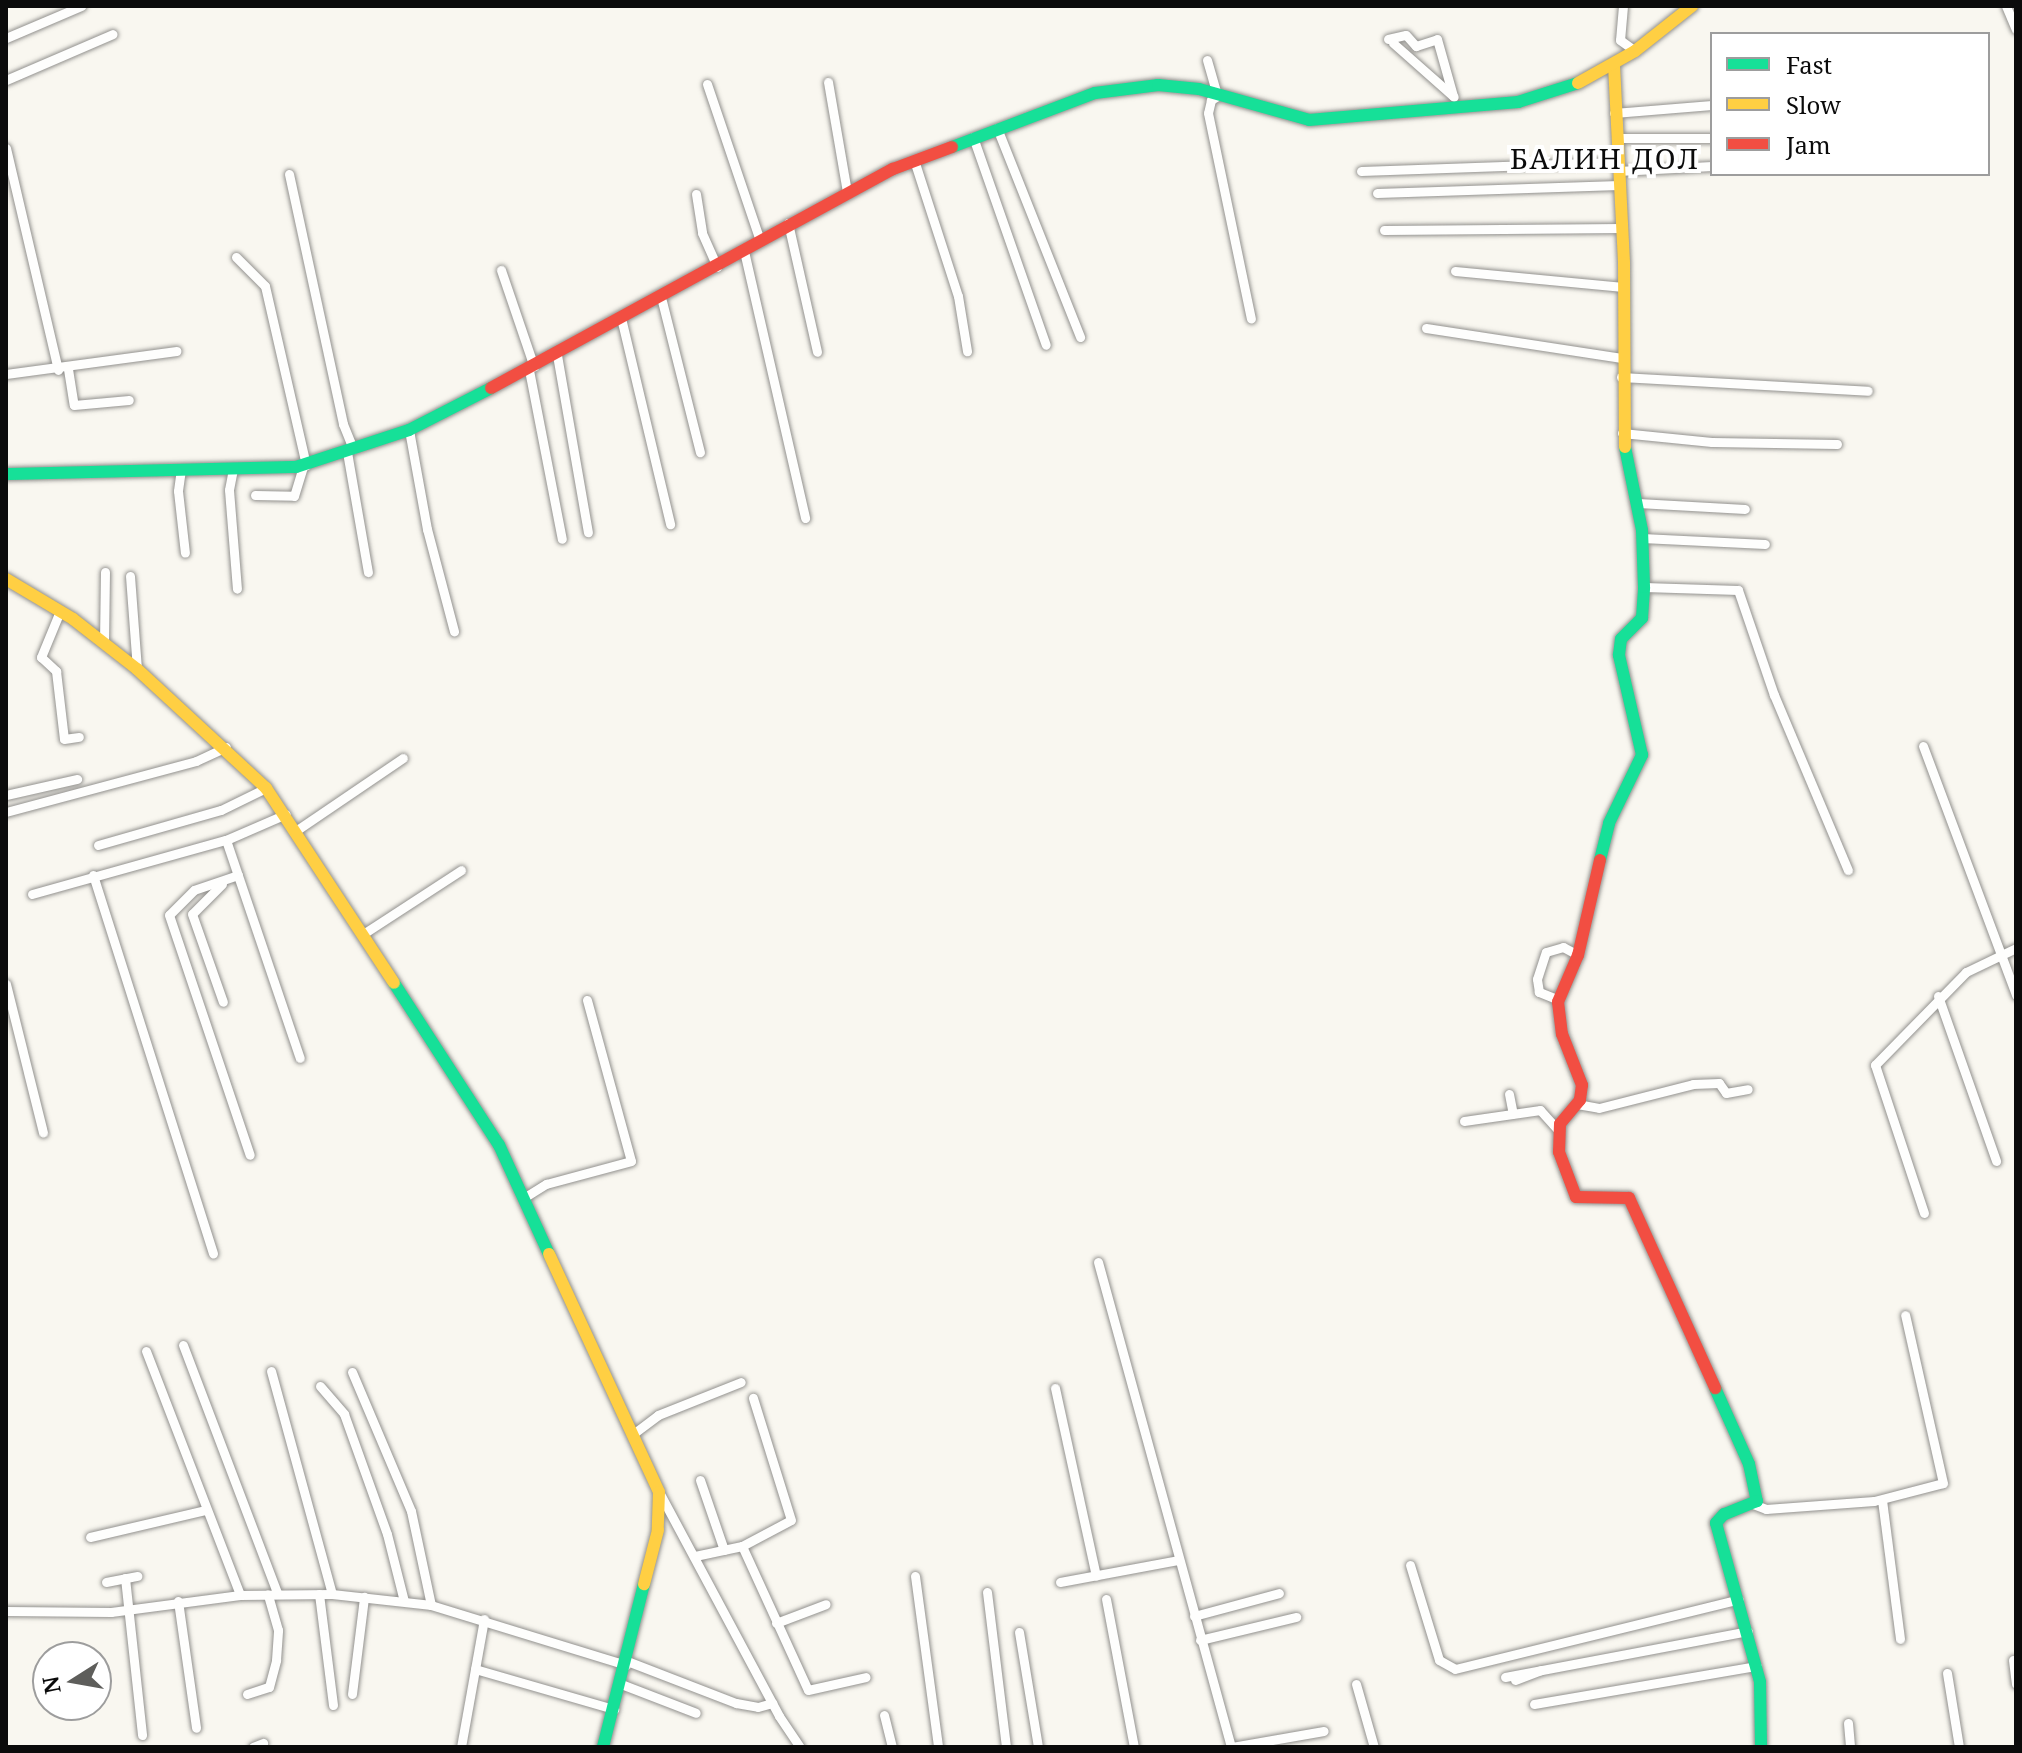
<!DOCTYPE html>
<meta charset="utf-8">
<style>
body{margin:0}
#map{position:relative;width:2022px;height:1753px;overflow:hidden;background:#f9f7f0;font-family:"Noto Serif",serif}
div>[style]{position:absolute}
[style*='--x']{left:calc(var(--x)*1px);top:calc(var(--y)*1px);width:calc(var(--w)*1px);rotate:calc(var(--a)*1deg)}
.roads{filter:drop-shadow(0 0 2px #92918e) drop-shadow(0 0 2px #92918e)}
.street>*{height:9px;margin:-4.5px;padding:0 4.5px;transform-origin:4.5px;border-radius:4.5px;background:#fefefd}
.fast>*{height:12px;margin:-6px;padding:0 6px;transform-origin:6px;border-radius:6px;background:#16e098}
.slow>*{height:12px;margin:-6px;padding:0 6px;transform-origin:6px;border-radius:6px;background:#ffcf43}
.jam>*{height:12px;margin:-6px;padding:0 6px;transform-origin:6px;border-radius:6px;background:#f24e42}
span{translate:-50% -50%;white-space:nowrap;text-align:center;line-height:1.15;-webkit-text-stroke:8px #fff;paint-order:stroke}
.quarter-label{font-size:28px;color:#0b0b0b;letter-spacing:2px}
.frame{position:absolute;inset:0;border:8px solid #0b0b0b;pointer-events:none}
.legend{position:absolute;left:1710px;top:32px;width:280px;height:144px;box-sizing:border-box;background:#fff;border:2px solid #9d9d9d;margin:0;padding:10px 14px;list-style:none;font-size:24px;color:#0b0b0b}
.legend li{display:flex;align-items:center;gap:16px;height:40px}
.legend b{width:40px;border:2px solid #9d9d9d}
.north{position:absolute;left:32px;top:1641px;width:80px;height:80px;box-sizing:border-box;background:#fff;border:2px solid #9d9d9d;border-radius:50%;rotate:259deg;font-size:22px;font-weight:700;line-height:32px;text-align:center;color:#0b0b0b}
.north::after{content:'';display:block;margin:auto;width:28px;height:36px;background:#5e5e5b;clip-path:polygon(50% 0,100% 100%,50% 72%,0 100%)}
</style>
<div id="map">
<div class="roads">
<div class="street">
<i style="--x:1623;--y:6;--w:34;--a:95"></i>
<i style="--x:1620;--y:40;--w:19;--a:36"></i>
<i style="--x:2006;--y:6;--w:25;--a:67"></i>
<i style="--x:6;--y:38;--w:82;--a:-23.1"></i>
<i style="--x:1388;--y:39;--w:18;--a:-13"></i>
<i style="--x:1406;--y:35;--w:15;--a:48"></i>
<i style="--x:1416;--y:46;--w:22;--a:-18"></i>
<i style="--x:1437;--y:39;--w:59;--a:74.3"></i>
<i style="--x:1393;--y:43;--w:81;--a:41.5"></i>
<i style="--x:1207;--y:60;--w:33;--a:74"></i>
<i style="--x:6;--y:80;--w:116;--a:-23.3"></i>
<i style="--x:828;--y:82;--w:112;--a:80.2"></i>
<i style="--x:707;--y:84;--w:166;--a:71.3"></i>
<i style="--x:1221;--y:94;--w:12;--a:149"></i>
<i style="--x:1211;--y:100;--w:13;--a:103"></i>
<i style="--x:1208;--y:113;--w:210;--a:78.2"></i>
<i style="--x:1614;--y:113;--w:98;--a:-4.7"></i>
<i style="--x:997;--y:128;--w:225;--a:68.3"></i>
<i style="--x:973;--y:137;--w:220;--a:70.7"></i>
<i style="--x:1616;--y:138;--w:96;--a:0"></i>
<i style="--x:6;--y:148;--w:228;--a:76.8"></i>
<i style="--x:914;--y:160;--w:143;--a:72.1"></i>
<i style="--x:958;--y:296;--w:56;--a:80.7"></i>
<i style="--x:1361;--y:171;--w:256;--a:-2"></i>
<i style="--x:1618;--y:171;--w:94;--a:-3"></i>
<i style="--x:289;--y:174;--w:256;--a:77.8"></i>
<i style="--x:343;--y:424;--w:27;--a:68"></i>
<i style="--x:1377;--y:193;--w:242;--a:-1.9"></i>
<i style="--x:696;--y:194;--w:39;--a:81"></i>
<i style="--x:702;--y:233;--w:37;--a:66"></i>
<i style="--x:788;--y:223;--w:132;--a:77.3"></i>
<i style="--x:1384;--y:230;--w:238;--a:-0.5"></i>
<i style="--x:744;--y:251;--w:274;--a:77.1"></i>
<i style="--x:236;--y:257;--w:41;--a:45"></i>
<i style="--x:265;--y:286;--w:184;--a:77.1"></i>
<i style="--x:501;--y:270;--w:102;--a:71.2"></i>
<i style="--x:1455;--y:271;--w:169;--a:5.4"></i>
<i style="--x:662;--y:301;--w:156;--a:75.9"></i>
<i style="--x:622;--y:322;--w:208;--a:76.6"></i>
<i style="--x:1426;--y:328;--w:198;--a:8.7"></i>
<i style="--x:557;--y:355;--w:180;--a:80.1"></i>
<i style="--x:68;--y:369;--w:36;--a:81"></i>
<i style="--x:74;--y:405;--w:55;--a:-5.2"></i>
<i style="--x:529;--y:370;--w:172;--a:79"></i>
<i style="--x:6;--y:374;--w:172;--a:-7.7"></i>
<i style="--x:1621;--y:377;--w:247;--a:3.2"></i>
<i style="--x:409;--y:430;--w:101;--a:79.7"></i>
<i style="--x:427;--y:529;--w:106;--a:75.2"></i>
<i style="--x:1622;--y:433;--w:90;--a:5.7"></i>
<i style="--x:1712;--y:442;--w:125;--a:0.9"></i>
<i style="--x:347;--y:452;--w:122;--a:80.1"></i>
<i style="--x:181;--y:469;--w:22;--a:98"></i>
<i style="--x:178;--y:491;--w:62;--a:83.6"></i>
<i style="--x:233;--y:469;--w:21;--a:101"></i>
<i style="--x:229;--y:490;--w:99;--a:85.4"></i>
<i style="--x:255;--y:495;--w:39;--a:1"></i>
<i style="--x:294;--y:496;--w:31;--a:-73"></i>
<i style="--x:1638;--y:503;--w:107;--a:3.2"></i>
<i style="--x:1642;--y:538;--w:123;--a:2.8"></i>
<i style="--x:130;--y:576;--w:93;--a:85.7"></i>
<i style="--x:1644;--y:587;--w:94;--a:1.8"></i>
<i style="--x:1738;--y:590;--w:111;--a:71.1"></i>
<i style="--x:1774;--y:695;--w:190;--a:67.1"></i>
<i style="--x:60;--y:611;--w:50;--a:112.4"></i>
<i style="--x:41;--y:657;--w:21;--a:43"></i>
<i style="--x:56;--y:671;--w:68;--a:83.3"></i>
<i style="--x:64;--y:739;--w:15;--a:-8"></i>
<i style="--x:104;--y:643;--w:71;--a:-89.2"></i>
<i style="--x:1923;--y:746;--w:266;--a:69.5"></i>
<i style="--x:6;--y:795;--w:73;--a:-12.7"></i>
<i style="--x:6;--y:812;--w:197;--a:-15"></i>
<i style="--x:196;--y:761;--w:33;--a:-25"></i>
<i style="--x:297;--y:830;--w:128;--a:-34.2"></i>
<i style="--x:226;--y:840;--w:230;--a:71.3"></i>
<i style="--x:98;--y:845;--w:128;--a:-15.9"></i>
<i style="--x:221;--y:810;--w:50;--a:-26.1"></i>
<i style="--x:93;--y:875;--w:397;--a:72.4"></i>
<i style="--x:238;--y:875;--w:46;--a:161.2"></i>
<i style="--x:194;--y:890;--w:35;--a:135"></i>
<i style="--x:169;--y:915;--w:253;--a:71.4"></i>
<i style="--x:222;--y:884;--w:42;--a:135"></i>
<i style="--x:192;--y:914;--w:93;--a:70.6"></i>
<i style="--x:32;--y:894;--w:201;--a:-15.6"></i>
<i style="--x:226;--y:840;--w:65;--a:-23.4"></i>
<i style="--x:363;--y:934;--w:117;--a:-33.1"></i>
<i style="--x:6;--y:984;--w:153;--a:76"></i>
<i style="--x:1938;--y:996;--w:175;--a:70.6"></i>
<i style="--x:1559;--y:1000;--w:22;--a:-158"></i>
<i style="--x:1539;--y:992;--w:13;--a:-99"></i>
<i style="--x:1537;--y:979;--w:28;--a:-72"></i>
<i style="--x:1546;--y:952;--w:18;--a:-16"></i>
<i style="--x:1563;--y:947;--w:17;--a:28"></i>
<i style="--x:1509;--y:1094;--w:20;--a:79"></i>
<i style="--x:1577;--y:1104;--w:22;--a:10"></i>
<i style="--x:1599;--y:1108;--w:97;--a:-14.3"></i>
<i style="--x:1693;--y:1084;--w:26;--a:-2"></i>
<i style="--x:1719;--y:1083;--w:12;--a:55"></i>
<i style="--x:1726;--y:1093;--w:22;--a:-10"></i>
<i style="--x:1464;--y:1121;--w:77;--a:-8.2"></i>
<i style="--x:1540;--y:1110;--w:27;--a:48"></i>
<i style="--x:525;--y:1197;--w:25;--a:-32"></i>
<i style="--x:546;--y:1184;--w:88;--a:-15.1"></i>
<i style="--x:631;--y:1161;--w:167;--a:-105.3"></i>
<i style="--x:1924;--y:1213;--w:156;--a:-108.3"></i>
<i style="--x:1875;--y:1065;--w:130;--a:-45.6"></i>
<i style="--x:1966;--y:972;--w:55;--a:-25.6"></i>
<i style="--x:1098;--y:1262;--w:503;--a:74.66"></i>
<i style="--x:183;--y:1345;--w:265;--a:69.2"></i>
<i style="--x:146;--y:1351;--w:261;--a:68.9"></i>
<i style="--x:271;--y:1371;--w:231;--a:74.7"></i>
<i style="--x:352;--y:1372;--w:151;--a:67"></i>
<i style="--x:411;--y:1511;--w:96;--a:78"></i>
<i style="--x:320;--y:1386;--w:37;--a:49"></i>
<i style="--x:344;--y:1414;--w:127;--a:70.3"></i>
<i style="--x:387;--y:1534;--w:69;--a:75.8"></i>
<i style="--x:1055;--y:1388;--w:192;--a:77.7"></i>
<i style="--x:633;--y:1434;--w:31;--a:-37"></i>
<i style="--x:658;--y:1415;--w:89;--a:-21.7"></i>
<i style="--x:700;--y:1480;--w:74;--a:71.1"></i>
<i style="--x:659;--y:1492;--w:254;--a:61.8"></i>
<i style="--x:779;--y:1716;--w:37;--a:56"></i>
<i style="--x:1882;--y:1500;--w:140;--a:82.6"></i>
<i style="--x:1753;--y:1504;--w:14;--a:21"></i>
<i style="--x:1766;--y:1509;--w:108;--a:-4.2"></i>
<i style="--x:1874;--y:1501;--w:71;--a:-14.6"></i>
<i style="--x:1943;--y:1483;--w:172;--a:-102.7"></i>
<i style="--x:90;--y:1537;--w:118;--a:-13.2"></i>
<i style="--x:742;--y:1546;--w:158;--a:65.4"></i>
<i style="--x:808;--y:1690;--w:59;--a:-12.6"></i>
<i style="--x:695;--y:1556;--w:48;--a:-12"></i>
<i style="--x:742;--y:1546;--w:55;--a:-28"></i>
<i style="--x:791;--y:1520;--w:128;--a:-107.3"></i>
<i style="--x:1410;--y:1565;--w:99;--a:73"></i>
<i style="--x:1439;--y:1660;--w:18;--a:29"></i>
<i style="--x:1455;--y:1669;--w:292;--a:-13.8"></i>
<i style="--x:915;--y:1576;--w:173;--a:82.3"></i>
<i style="--x:125;--y:1578;--w:158;--a:83.8"></i>
<i style="--x:106;--y:1582;--w:32;--a:-11"></i>
<i style="--x:1060;--y:1582;--w:121;--a:-10.5"></i>
<i style="--x:987;--y:1592;--w:156;--a:83"></i>
<i style="--x:319;--y:1594;--w:112;--a:82.8"></i>
<i style="--x:1106;--y:1599;--w:151;--a:79.3"></i>
<i style="--x:178;--y:1601;--w:128;--a:81.9"></i>
<i style="--x:6;--y:1611;--w:105;--a:0.5"></i>
<i style="--x:111;--y:1612;--w:130;--a:-7.5"></i>
<i style="--x:240;--y:1595;--w:92;--a:-0.6"></i>
<i style="--x:332;--y:1594;--w:100;--a:6.3"></i>
<i style="--x:431;--y:1605;--w:204;--a:17.1"></i>
<i style="--x:1194;--y:1616;--w:88;--a:-15.1"></i>
<i style="--x:776;--y:1623;--w:53;--a:-20.8"></i>
<i style="--x:1019;--y:1632;--w:117;--a:80.6"></i>
<i style="--x:1200;--y:1640;--w:99;--a:-13.5"></i>
<i style="--x:2013;--y:1660;--w:24;--a:83"></i>
<i style="--x:627;--y:1661;--w:117;--a:21.1"></i>
<i style="--x:736;--y:1703;--w:22;--a:10"></i>
<i style="--x:758;--y:1707;--w:15;--a:-16"></i>
<i style="--x:475;--y:1669;--w:145;--a:16.1"></i>
<i style="--x:1947;--y:1673;--w:75;--a:80.8"></i>
<i style="--x:1505;--y:1677;--w:247;--a:-10.7"></i>
<i style="--x:1515;--y:1680;--w:28;--a:-21"></i>
<i style="--x:621;--y:1684;--w:80;--a:21.1"></i>
<i style="--x:1356;--y:1684;--w:66;--a:74.1"></i>
<i style="--x:247;--y:1694;--w:23;--a:-18"></i>
<i style="--x:269;--y:1687;--w:28;--a:-75"></i>
<i style="--x:276;--y:1660;--w:30;--a:-86"></i>
<i style="--x:278;--y:1630;--w:37;--a:-106"></i>
<i style="--x:352;--y:1694;--w:98;--a:-82.9"></i>
<i style="--x:1534;--y:1704;--w:226;--a:-9.7"></i>
<i style="--x:884;--y:1715;--w:33;--a:76"></i>
<i style="--x:1848;--y:1723;--w:24;--a:85"></i>
<i style="--x:253;--y:1747;--w:11;--a:-22"></i>
<i style="--x:461;--y:1747;--w:130;--a:-79.8"></i>
<i style="--x:1232;--y:1747;--w:93;--a:-9.9"></i>
</div>
<div class="fast">
<i style="--x:952;--y:147;--w:153;--a:-20.7"></i>
<i style="--x:1095;--y:93;--w:64;--a:-7.2"></i>
<i style="--x:1158;--y:85;--w:41;--a:5.6"></i>
<i style="--x:1199;--y:89;--w:114;--a:15.7"></i>
<i style="--x:1309;--y:120;--w:210;--a:-4.9"></i>
<i style="--x:1518;--y:102;--w:63;--a:-17.6"></i>
<i style="--x:6;--y:474;--w:290;--a:-1.4"></i>
<i style="--x:296;--y:467;--w:119;--a:-18.1"></i>
<i style="--x:409;--y:430;--w:92;--a:-27.1"></i>
<i style="--x:1600;--y:860;--w:38;--a:-76"></i>
<i style="--x:1609;--y:823;--w:76;--a:-64.1"></i>
<i style="--x:1642;--y:755;--w:103;--a:-103"></i>
<i style="--x:1619;--y:655;--w:16;--a:-83"></i>
<i style="--x:1621;--y:639;--w:30;--a:-45"></i>
<i style="--x:1642;--y:618;--w:31;--a:-86"></i>
<i style="--x:1644;--y:587;--w:57;--a:-92"></i>
<i style="--x:1642;--y:530;--w:85;--a:-101.6"></i>
<i style="--x:394;--y:983;--w:193;--a:57.1"></i>
<i style="--x:499;--y:1145;--w:120;--a:65.4"></i>
<i style="--x:1715;--y:1388;--w:83;--a:65.9"></i>
<i style="--x:1749;--y:1464;--w:38;--a:78"></i>
<i style="--x:1757;--y:1501;--w:35;--a:158"></i>
<i style="--x:1724;--y:1514;--w:12;--a:132"></i>
<i style="--x:1716;--y:1523;--w:165;--a:74.5"></i>
<i style="--x:1760;--y:1682;--w:65;--a:89.1"></i>
<i style="--x:603;--y:1747;--w:168;--a:-75.9"></i>
</div>
<div class="slow">
<i style="--x:1614;--y:65;--w:198;--a:87.1"></i>
<i style="--x:1624;--y:263;--w:184;--a:89.7"></i>
<i style="--x:1578;--y:83;--w:65;--a:-29.3"></i>
<i style="--x:1635;--y:51;--w:73;--a:-38.3"></i>
<i style="--x:6;--y:579;--w:78;--a:30.8"></i>
<i style="--x:73;--y:619;--w:81;--a:38"></i>
<i style="--x:137;--y:669;--w:176;--a:42.7"></i>
<i style="--x:266;--y:788;--w:233;--a:56.7"></i>
<i style="--x:549;--y:1254;--w:262;--a:65.2"></i>
<i style="--x:659;--y:1492;--w:38;--a:92"></i>
<i style="--x:658;--y:1530;--w:56;--a:104.5"></i>
</div>
<div class="jam">
<i style="--x:491;--y:388;--w:458;--a:-28.6"></i>
<i style="--x:893;--y:169;--w:63;--a:-20.4"></i>
<i style="--x:1600;--y:860;--w:98;--a:103"></i>
<i style="--x:1578;--y:955;--w:51;--a:113.1"></i>
<i style="--x:1558;--y:1002;--w:32;--a:83"></i>
<i style="--x:1562;--y:1034;--w:55;--a:68.6"></i>
<i style="--x:1582;--y:1085;--w:15;--a:98"></i>
<i style="--x:1580;--y:1100;--w:31;--a:130"></i>
<i style="--x:1560;--y:1124;--w:28;--a:92"></i>
<i style="--x:1559;--y:1152;--w:48;--a:69.3"></i>
<i style="--x:1576;--y:1197;--w:53;--a:1.1"></i>
<i style="--x:1629;--y:1198;--w:209;--a:65.6"></i>
</div>
</div>
<div class="quarter-label">
<span style="left:1605px;top:158px">БАЛИН ДОЛ</span>
</div>
<div class="frame"></div>
<ul class="legend">
<li><b style="height:10px;background:#16e098"></b>Fast</li>
<li><b style="height:10px;background:#ffcf43"></b>Slow</li>
<li><b style="height:10px;background:#f24e42"></b>Jam</li>
</ul>
<div class="north">N</div>
</div>
